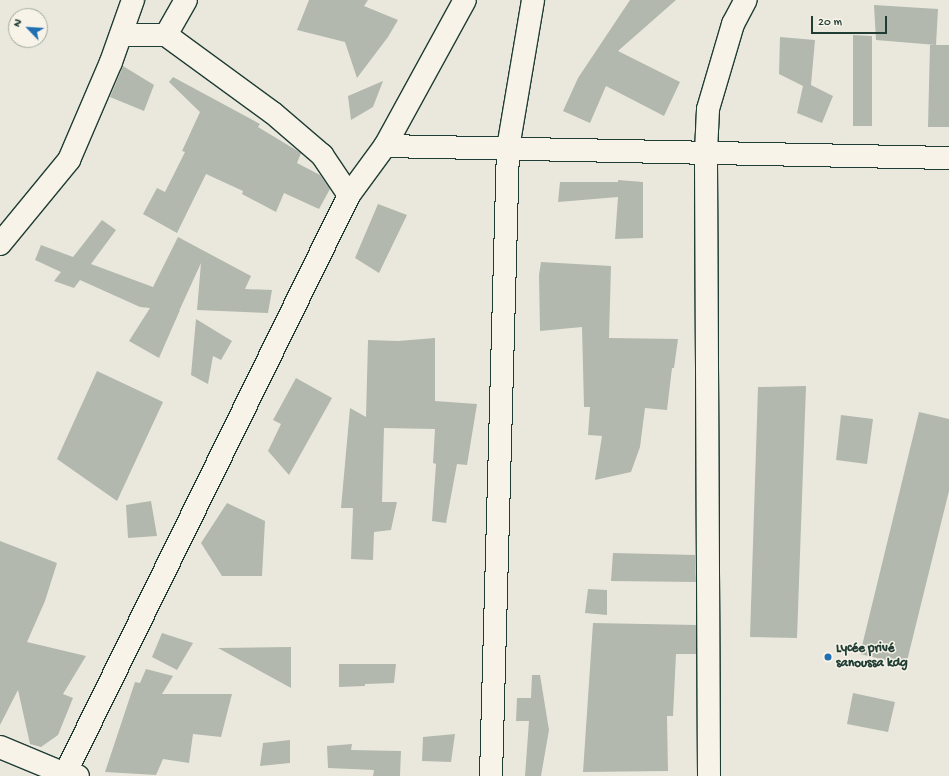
<!DOCTYPE html>
<meta charset="utf-8">
<style>
body{margin:0}
#map{position:relative;width:949px;height:776px;overflow:hidden;background:#eae8dd;font-family:"Gochi Hand",sans-serif}
div>[style]{position:absolute}
.building>*{inset:0;background:#b2b8ae}
.roads{filter:drop-shadow(1px 0 #1f3d34) drop-shadow(-1px 0 #1f3d34) drop-shadow(0 1px #1f3d34) drop-shadow(0 -1px #1f3d34)}
.street>*{height:22px;margin:-11px;padding:0 11px;transform-origin:11px;border-radius:11px;background:#f7f3e8}
.dots>*{width:11px;height:11px;translate:-50% -50%;box-sizing:border-box;border:2px solid #f7f3e8;border-radius:50%}
span{translate:-50% -50%;white-space:nowrap;text-align:center;line-height:1.15;-webkit-text-stroke:3px #f7f3e8;paint-order:stroke}
.poi-label{font-size:13px;color:#1f3d34;font-weight:700}
.left{translate:0 -50%;text-align:left}
.north{position:absolute;left:8px;top:8px;width:40px;height:40px;box-sizing:border-box;background:#f7f3e8;border:1px solid #a1aaa0;border-radius:50%;rotate:295deg;font-size:11px;font-weight:700;line-height:16px;text-align:center;color:#1f3d34}
.north::after{content:'';display:block;margin:auto;width:14px;height:18px;background:#1f6fb2;clip-path:polygon(50% 0,100% 100%,50% 72%,0 100%)}
.scale{position:absolute;left:811px;top:16px;width:76px;height:18px;box-sizing:border-box;border:2px solid #1f3d34;border-top:0;padding-left:5px;font-size:12px;line-height:14px;white-space:nowrap;color:#1f3d34;-webkit-text-stroke:3px #f7f3e8;paint-order:stroke}
</style>
<div id="map">
<div class="building">
<i style="clip-path:polygon(309px 0,368px 0,364px 6px,398px 20px,388px 37px,357px 78px,345px 42px,297px 30px)"></i>
<i style="clip-path:polygon(630px 0,676px 0,618px 51px,680px 82px,664px 116px,606px 86px,590px 123px,563px 111px,578px 78px)"></i>
<i style="clip-path:polygon(874px 5px,938px 9px,936px 45px,876px 40px)"></i>
<i style="clip-path:polygon(853px 35px,872px 36px,872px 126px,853px 126px)"></i>
<i style="clip-path:polygon(780px 37px,815px 40px,811px 85px,833px 96px,822px 123px,797px 113px,803px 86px,779px 74px)"></i>
<i style="clip-path:polygon(930px 45px,949px 45px,949px 127px,928px 127px)"></i>
<i style="clip-path:polygon(123px 66px,154px 85px,144px 111px,110px 97px)"></i>
<i style="clip-path:polygon(173px 77px,260px 124px,258px 127px,301px 153px,297px 163px,320px 175px,330px 189px,319px 209px,284px 193px,276px 212px,242px 194px,243px 191px,206px 174px,177px 233px,143px 214px,157px 188px,165px 192px,185px 152px,182px 151px,200px 112px,169px 82px)"></i>
<i style="clip-path:polygon(383px 81px,373px 107px,351px 120px,348px 96px)"></i>
<i style="clip-path:polygon(618px 180px,643px 182px,643px 238px,615px 239px,618px 197px,558px 202px,560px 182px,618px 182px,618px 189px)"></i>
<i style="clip-path:polygon(378px 204px,407px 215px,379px 273px,355px 258px)"></i>
<i style="clip-path:polygon(102px 220px,116px 230px,91px 264px,153px 287px,178px 237px,251px 276px,245px 289px,272px 290px,268px 313px,197px 310px,201px 263px,180px 309px,179px 309px,180px 310px,159px 358px,129px 341px,150px 308px,140px 307px,80px 280px,74px 288px,54px 281px,61px 272px,35px 260px,41px 245px,73px 257px)"></i>
<i style="clip-path:polygon(541px 262px,611px 266px,609px 338px,678px 339px,674px 368px,672px 368px,667px 410px,645px 408px,640px 447px,631px 472px,595px 480px,602px 436px,588px 435px,590px 407px,584px 407px,582px 327px,540px 331px,539px 275px)"></i>
<i style="clip-path:polygon(196px 319px,232px 341px,221px 360px,213px 356px,208px 384px,191px 375px)"></i>
<i style="clip-path:polygon(435px 338px,435px 401px,477px 404px,467px 465px,457px 464px,446px 523px,432px 521px,436px 464px,433px 463px,435px 429px,384px 428px,382px 502px,397px 502px,391px 530px,374px 532px,373px 560px,351px 559px,353px 508px,341px 508px,350px 408px,366px 417px,368px 340px,398px 341px)"></i>
<i style="clip-path:polygon(97px 371px,163px 402px,117px 501px,57px 459px)"></i>
<i style="clip-path:polygon(296px 378px,332px 398px,289px 475px,268px 451px,281px 424px,273px 420px)"></i>
<i style="clip-path:polygon(806px 386px,797px 638px,750px 637px,758px 387px)"></i>
<i style="clip-path:polygon(919px 412px,949px 419px,949px 491px,906px 665px,860px 654px)"></i>
<i style="clip-path:polygon(841px 415px,873px 419px,867px 464px,836px 460px)"></i>
<i style="clip-path:polygon(151px 501px,157px 536px,128px 538px,126px 505px)"></i>
<i style="clip-path:polygon(227px 503px,265px 521px,262px 576px,222px 576px,201px 543px)"></i>
<i style="clip-path:polygon(0 541px,57px 563px,45px 601px,27px 642px,86px 656px,63px 694px,73px 698px,58px 735px,41px 747px,30px 744px,18px 690px,0 725px)"></i>
<i style="clip-path:polygon(613px 553px,695px 555px,696px 582px,611px 581px)"></i>
<i style="clip-path:polygon(588px 589px,607px 590px,607px 615px,585px 613px)"></i>
<i style="clip-path:polygon(593px 623px,696px 625px,696px 654px,676px 654px,673px 716px,667px 716px,668px 771px,583px 772px)"></i>
<i style="clip-path:polygon(162px 633px,193px 643px,177px 670px,152px 657px)"></i>
<i style="clip-path:polygon(291px 647px,291px 688px,218px 648px)"></i>
<i style="clip-path:polygon(339px 664px,396px 664px,394px 683px,365px 684px,365px 686px,339px 687px)"></i>
<i style="clip-path:polygon(146px 669px,173px 676px,162px 694px,232px 694px,221px 737px,193px 734px,189px 763px,163px 759px,156px 775px,105px 772px,135px 682px,140px 683px)"></i>
<i style="clip-path:polygon(532px 675px,540px 675px,549px 730px,541px 776px,525px 776px,529px 721px,516px 721px,517px 698px,531px 698px)"></i>
<i style="clip-path:polygon(853px 693px,895px 702px,888px 732px,847px 724px)"></i>
<i style="clip-path:polygon(455px 734px,451px 762px,422px 761px,423px 737px)"></i>
<i style="clip-path:polygon(290px 740px,290px 763px,260px 766px,263px 743px)"></i>
<i style="clip-path:polygon(352px 744px,351px 750px,401px 751px,400px 776px,373px 776px,374px 770px,328px 768px,327px 746px)"></i>
</div>
<div class="roads">
<div class="street">
<i style="left:121px;top:35px;width:45px"></i>
<i style="left:166px;top:35px;width:132px;rotate:36.1deg"></i>
<i style="left:273px;top:113px;width:65px;rotate:40.6deg"></i>
<i style="left:322px;top:155px;width:48px;rotate:56deg"></i>
<i style="left:166px;top:35px;width:40px;rotate:-60.3deg"></i>
<i style="left:385px;top:146px;width:564px;rotate:1.22deg"></i>
<i style="left:0;top:244px;width:109px;rotate:-50.6deg"></i>
<i style="left:69px;top:160px;width:107px;rotate:-66.8deg"></i>
<i style="left:111px;top:62px;width:66px;rotate:-70.5deg"></i>
<i style="left:0;top:747px;width:70px;rotate:22.6deg"></i>
<i style="left:65px;top:774px;width:13px;rotate:9deg"></i>
<i style="left:64px;top:776px;width:647px;rotate:-63.87deg"></i>
<i style="left:349px;top:195px;width:61px;rotate:-53.7deg"></i>
<i style="left:385px;top:146px;width:166px;rotate:-61.3deg"></i>
<i style="left:491px;top:776px;width:628px;rotate:-88.45deg"></i>
<i style="left:508px;top:148px;width:150px;rotate:-80.4deg"></i>
<i style="left:709px;top:776px;width:624px;rotate:-90.28deg"></i>
<i style="left:706px;top:152px;width:43px;rotate:-87.3deg"></i>
<i style="left:708px;top:109px;width:89px;rotate:-73.6deg"></i>
<i style="left:733px;top:24px;width:27px;rotate:-62deg"></i>
</div>
</div>
<div class="dots">
<i style="left:828px;top:657px;background:#1f6fb2"></i>
</div>
<div class="poi-label">
<span class="left" style="left:836px;top:657px">Lycée privé<br>sanoussa kdg</span>
</div>
<div class="north">N</div>
<div class="scale">20 m</div>
</div>
